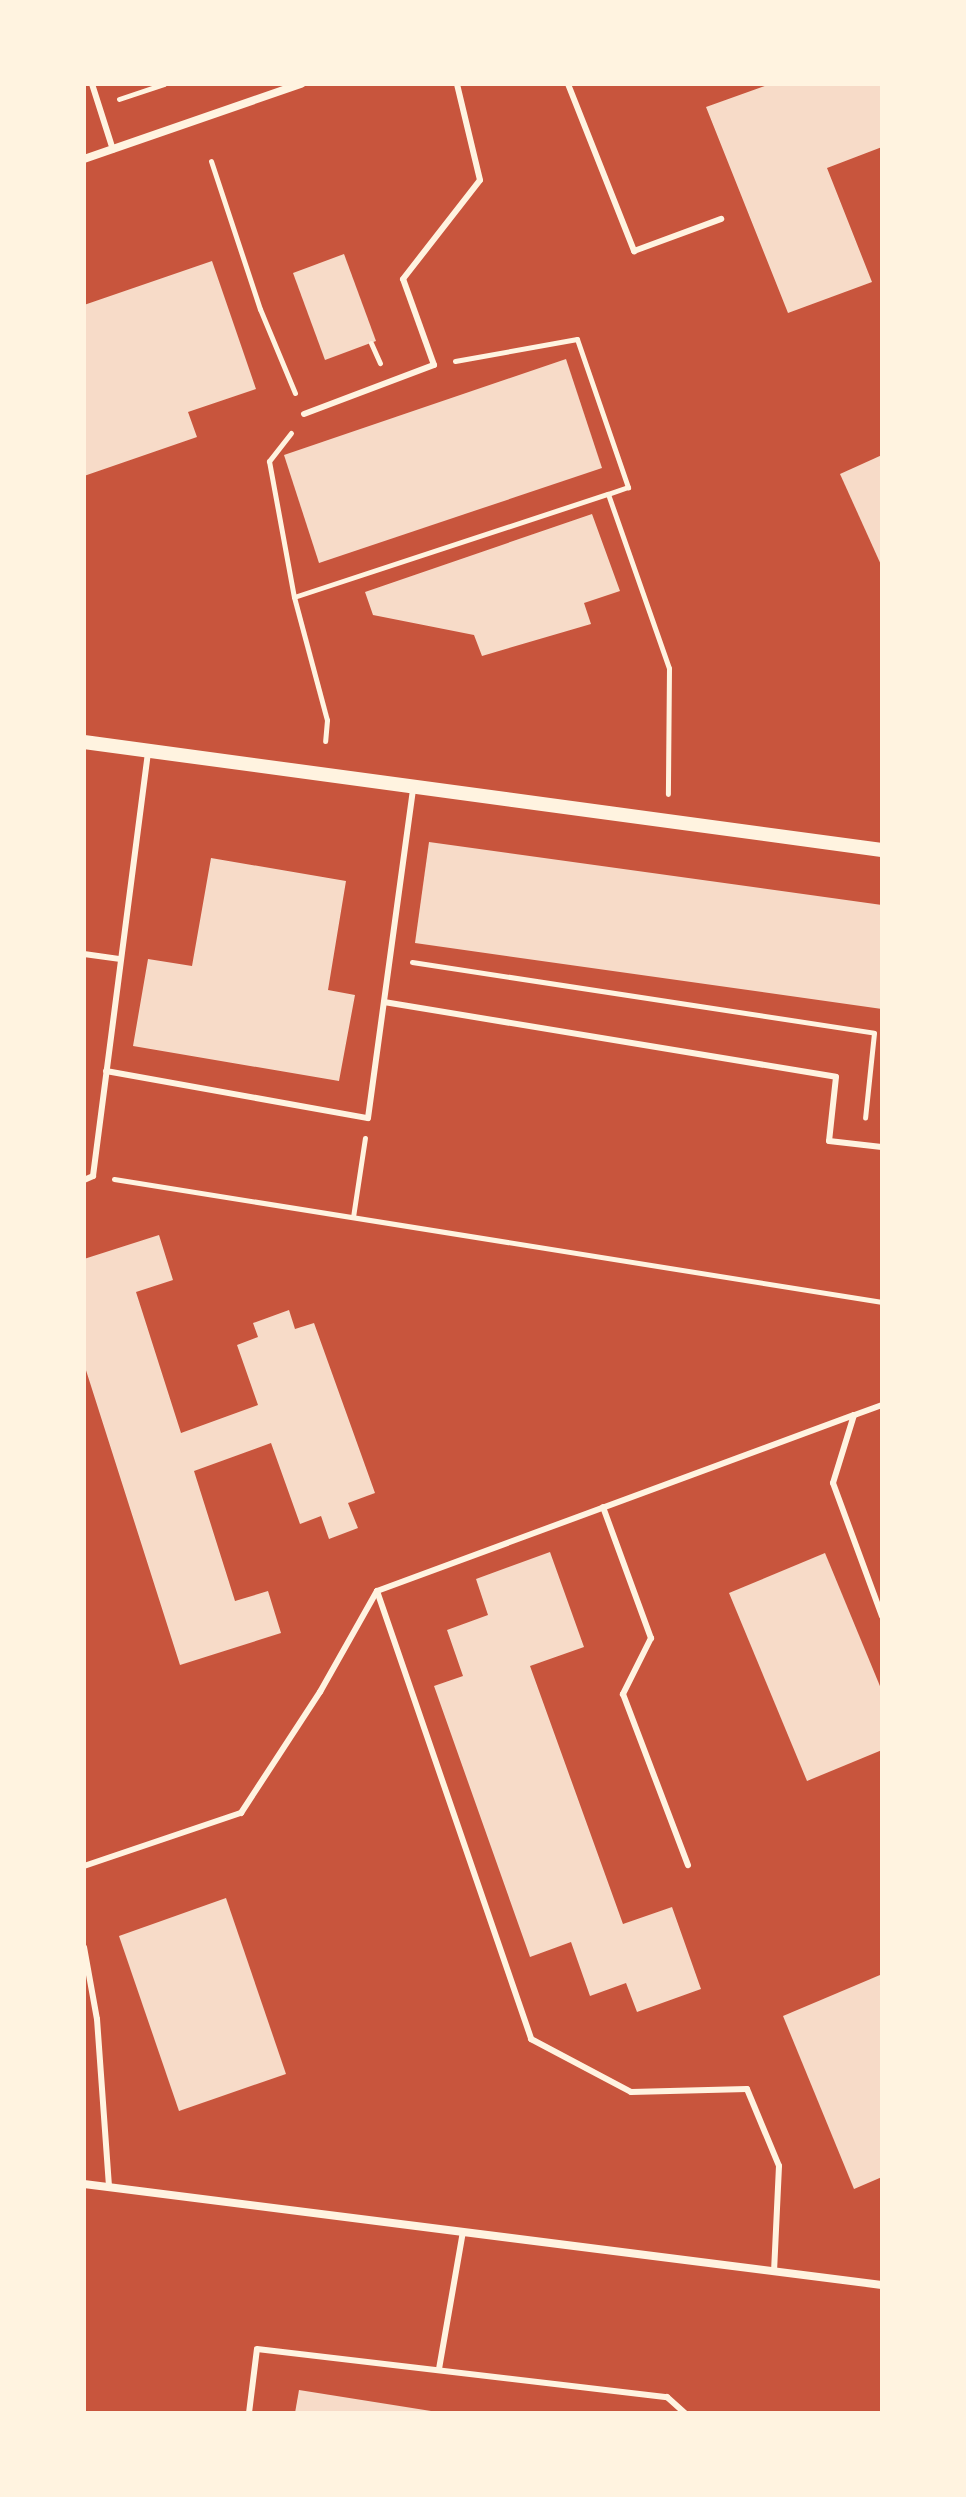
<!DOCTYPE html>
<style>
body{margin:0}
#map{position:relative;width:966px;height:2497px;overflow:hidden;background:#c8553d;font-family:"Crimson Pro",serif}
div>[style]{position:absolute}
.building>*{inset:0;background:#f7dbc8}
.path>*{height:5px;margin:-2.5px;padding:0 2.5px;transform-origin:2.5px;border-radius:2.5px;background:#fff3e0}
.service>*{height:6px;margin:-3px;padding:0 3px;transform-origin:3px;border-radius:3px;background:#fff3e0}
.minor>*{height:8px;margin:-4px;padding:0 4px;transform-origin:4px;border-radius:4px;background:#fff3e0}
.tertiary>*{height:14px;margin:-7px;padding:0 7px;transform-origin:7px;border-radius:7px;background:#fff3e0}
span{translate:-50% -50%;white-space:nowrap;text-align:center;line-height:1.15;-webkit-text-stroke:6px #fff3e0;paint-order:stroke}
.frame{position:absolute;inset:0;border:86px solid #fff3e0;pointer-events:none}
</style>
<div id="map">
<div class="building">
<i style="clip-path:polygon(770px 84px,882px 84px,882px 147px,827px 168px,872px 282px,788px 313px,706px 107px)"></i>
<i style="clip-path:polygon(344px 254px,376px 341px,325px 360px,293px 273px)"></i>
<i style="clip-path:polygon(212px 261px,256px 389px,188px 412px,197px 437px,84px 476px,84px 305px)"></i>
<i style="clip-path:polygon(566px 359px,602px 468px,319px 563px,284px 455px)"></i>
<i style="clip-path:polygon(882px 455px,882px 567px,840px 474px)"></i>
<i style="clip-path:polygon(592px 514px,620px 591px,584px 603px,591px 624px,482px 656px,474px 635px,373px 615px,365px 592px)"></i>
<i style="clip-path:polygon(429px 842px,882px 905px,882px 1009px,415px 943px)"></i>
<i style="clip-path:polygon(211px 858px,346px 881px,328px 990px,355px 995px,339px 1081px,133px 1046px,148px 959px,192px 966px)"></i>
<i style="clip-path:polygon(159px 1235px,173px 1280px,136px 1292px,181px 1433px,258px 1405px,237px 1345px,258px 1337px,253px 1323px,289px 1310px,295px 1329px,314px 1323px,375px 1493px,348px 1503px,358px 1528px,329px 1539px,321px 1516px,300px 1524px,271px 1443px,194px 1471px,235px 1601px,268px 1591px,281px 1633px,180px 1665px,84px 1364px,84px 1259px)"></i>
<i style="clip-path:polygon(550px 1552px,584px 1647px,530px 1666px,623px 1924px,672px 1907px,701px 1989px,637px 2012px,626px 1983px,590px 1996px,571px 1942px,530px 1957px,434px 1686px,463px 1676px,447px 1630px,488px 1615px,476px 1579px)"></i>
<i style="clip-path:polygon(825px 1553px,882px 1691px,882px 1750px,807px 1781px,729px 1593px)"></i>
<i style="clip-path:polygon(226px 1898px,286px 2074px,179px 2111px,119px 1936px)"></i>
<i style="clip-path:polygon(880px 1975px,882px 2177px,854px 2189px,783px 2016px)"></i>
<i style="clip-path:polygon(299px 2390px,431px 2411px,431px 2413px,295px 2413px)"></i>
</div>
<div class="path">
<i style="left:119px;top:99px;width:47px;rotate:-18.4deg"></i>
<i style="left:211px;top:161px;width:156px;rotate:71.7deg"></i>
<i style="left:260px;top:309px;width:91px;rotate:67.4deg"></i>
<i style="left:371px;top:343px;width:22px;rotate:66deg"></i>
<i style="left:455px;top:361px;width:124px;rotate:-10.2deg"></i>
<i style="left:577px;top:339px;width:157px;rotate:71deg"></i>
<i style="left:628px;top:487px;width:21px;rotate:161deg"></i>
<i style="left:608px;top:494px;width:184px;rotate:70.7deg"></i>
<i style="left:669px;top:668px;width:126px;rotate:90.5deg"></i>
<i style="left:291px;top:433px;width:36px;rotate:128deg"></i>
<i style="left:269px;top:461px;width:138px;rotate:79.6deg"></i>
<i style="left:294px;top:597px;width:127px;rotate:75deg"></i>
<i style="left:327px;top:720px;width:21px;rotate:95deg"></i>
<i style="left:294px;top:597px;width:330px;rotate:-18.2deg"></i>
<i style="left:412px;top:962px;width:467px;rotate:8.7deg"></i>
<i style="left:874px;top:1033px;width:85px;rotate:96deg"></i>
<i style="left:114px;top:1179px;width:778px;rotate:9.1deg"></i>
<i style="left:353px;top:1217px;width:80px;rotate:-81.4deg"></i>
</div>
<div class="service">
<i style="left:92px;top:84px;width:69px;rotate:72.3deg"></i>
<i style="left:568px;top:84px;width:180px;rotate:68.4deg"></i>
<i style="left:634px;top:251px;width:93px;rotate:-20.2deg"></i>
<i style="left:304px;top:414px;width:139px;rotate:-20.7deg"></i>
<i style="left:434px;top:365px;width:91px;rotate:-109.8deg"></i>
<i style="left:403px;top:279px;width:125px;rotate:-52.1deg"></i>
<i style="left:480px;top:180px;width:99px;rotate:-103.5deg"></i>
<i style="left:84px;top:954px;width:37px;rotate:8deg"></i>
<i style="left:384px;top:1002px;width:458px;rotate:9.4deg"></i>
<i style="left:836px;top:1077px;width:64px;rotate:96.2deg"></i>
<i style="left:829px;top:1141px;width:53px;rotate:6.5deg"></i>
<i style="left:106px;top:1071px;width:266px;rotate:10.2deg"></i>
<i style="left:368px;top:1118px;width:332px;rotate:-82.2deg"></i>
<i style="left:84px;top:1180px;width:10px;rotate:-24deg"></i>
<i style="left:93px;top:1176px;width:429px;rotate:-82.6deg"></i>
<i style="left:882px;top:1405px;width:30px;rotate:160deg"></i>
<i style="left:854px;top:1415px;width:71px;rotate:107.2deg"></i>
<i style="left:833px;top:1483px;width:142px;rotate:69.8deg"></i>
<i style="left:603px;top:1507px;width:140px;rotate:69.9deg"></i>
<i style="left:651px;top:1638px;width:63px;rotate:116.6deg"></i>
<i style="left:623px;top:1694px;width:183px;rotate:69.2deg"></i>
<i style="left:377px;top:1591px;width:474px;rotate:71deg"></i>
<i style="left:531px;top:2039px;width:113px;rotate:27.9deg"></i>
<i style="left:631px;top:2092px;width:116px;rotate:-1.5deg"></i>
<i style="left:747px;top:2089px;width:83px;rotate:67.4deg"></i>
<i style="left:779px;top:2166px;width:105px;rotate:92.7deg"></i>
<i style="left:84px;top:1866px;width:166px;rotate:-18.7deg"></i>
<i style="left:241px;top:1813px;width:145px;rotate:-56.9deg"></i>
<i style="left:320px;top:1692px;width:116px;rotate:-60.6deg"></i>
<i style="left:377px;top:1591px;width:508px;rotate:-20.25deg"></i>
<i style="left:84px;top:1947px;width:73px;rotate:79.8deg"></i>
<i style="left:97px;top:2019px;width:168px;rotate:85.9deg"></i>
<i style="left:439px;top:2369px;width:139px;rotate:-80.1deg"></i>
<i style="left:249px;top:2413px;width:64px;rotate:-82.9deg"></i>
<i style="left:257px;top:2349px;width:413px;rotate:6.7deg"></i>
<i style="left:667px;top:2397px;width:24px;rotate:42deg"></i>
</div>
<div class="minor">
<i style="left:84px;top:159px;width:230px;rotate:-19.1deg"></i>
<i style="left:84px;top:2184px;width:804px;rotate:7.21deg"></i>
</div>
<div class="tertiary">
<i style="left:84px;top:742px;width:805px;rotate:7.71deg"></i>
</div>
<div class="frame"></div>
</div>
